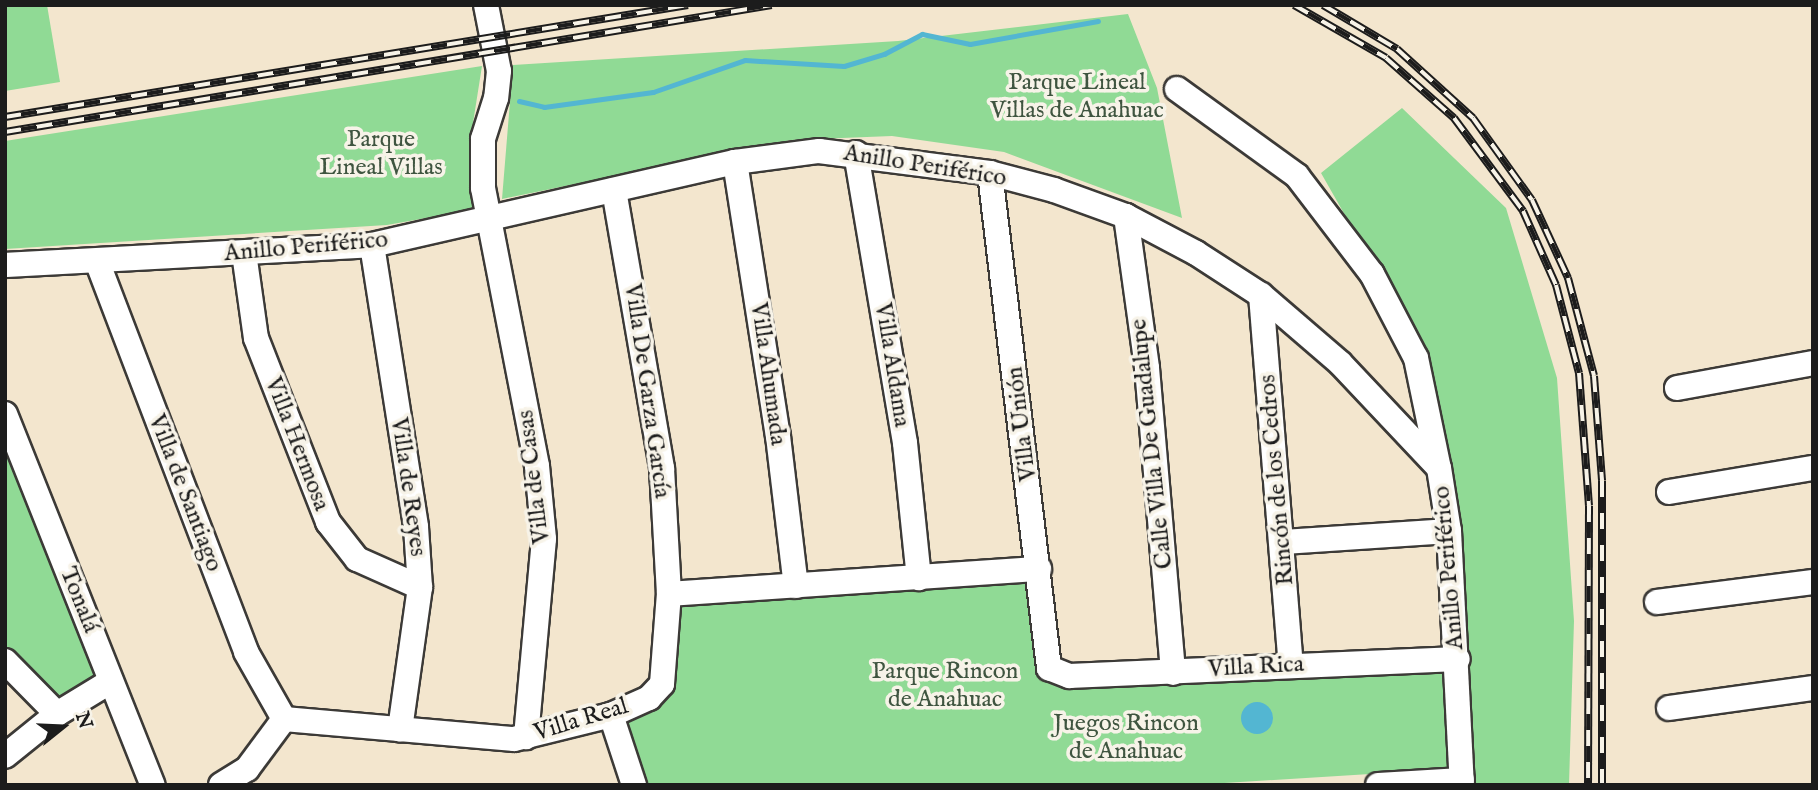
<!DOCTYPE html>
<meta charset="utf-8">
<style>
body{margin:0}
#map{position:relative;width:1818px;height:790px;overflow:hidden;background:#f3e6ce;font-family:"IM FELL English",serif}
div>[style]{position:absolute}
.green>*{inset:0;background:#90da95}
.water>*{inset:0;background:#53b6d2}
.round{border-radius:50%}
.stream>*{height:5px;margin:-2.5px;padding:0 2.5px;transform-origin:2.5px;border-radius:2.5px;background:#53b6d2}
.roads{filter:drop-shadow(2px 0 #3c3a37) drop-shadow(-2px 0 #3c3a37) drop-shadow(0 2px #3c3a37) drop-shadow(0 -2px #3c3a37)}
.minor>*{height:24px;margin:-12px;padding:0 12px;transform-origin:12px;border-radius:12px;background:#fff}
.rail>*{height:8px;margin-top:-4px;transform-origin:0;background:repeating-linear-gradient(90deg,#f7f3e8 0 16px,#1c1c1c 0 32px);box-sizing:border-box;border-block:2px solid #1c1c1c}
span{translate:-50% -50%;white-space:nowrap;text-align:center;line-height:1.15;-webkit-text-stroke:7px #f7f3e8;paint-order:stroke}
.park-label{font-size:24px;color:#3f5540}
.street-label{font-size:24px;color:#1c1c1c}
.frame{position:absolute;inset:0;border:7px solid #1c1c1c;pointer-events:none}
.north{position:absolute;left:28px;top:692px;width:70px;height:70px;-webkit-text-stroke:5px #f7f3e8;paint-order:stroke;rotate:72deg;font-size:19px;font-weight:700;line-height:28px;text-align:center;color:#1c1c1c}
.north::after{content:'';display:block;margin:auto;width:24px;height:32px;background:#1c1c1c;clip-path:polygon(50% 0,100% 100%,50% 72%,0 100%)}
</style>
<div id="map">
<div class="green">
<i style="clip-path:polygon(5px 5px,47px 5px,60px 82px,5px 91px)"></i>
<i style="clip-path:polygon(1128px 14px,1157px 88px,1182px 218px,1004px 152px,892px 136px,791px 140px,502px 199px,513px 65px,898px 41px)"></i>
<i style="clip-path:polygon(482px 66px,473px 123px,477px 209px,387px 225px,5px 249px,5px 141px)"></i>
<i style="clip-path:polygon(1402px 108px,1506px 208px,1557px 378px,1574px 621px,1569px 785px,1471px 785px,1461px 541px,1432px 368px,1321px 173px)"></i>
<i style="clip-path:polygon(5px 418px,105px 675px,63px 702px,5px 645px)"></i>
<i style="clip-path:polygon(1032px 581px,1046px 681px,1446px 673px,1450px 769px,1193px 785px,649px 785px,635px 760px,625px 720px,673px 684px,676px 600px)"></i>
</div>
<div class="water">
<i class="round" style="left:1241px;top:702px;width:32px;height:32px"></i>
</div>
<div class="stream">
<i style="left:519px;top:101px;width:26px;rotate:13deg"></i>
<i style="left:544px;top:107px;width:110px;rotate:-7.8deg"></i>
<i style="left:653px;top:92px;width:97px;rotate:-19.2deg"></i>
<i style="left:745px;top:60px;width:99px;rotate:3.5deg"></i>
<i style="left:844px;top:66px;width:42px;rotate:-16.7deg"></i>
<i style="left:884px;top:54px;width:43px;rotate:-27.8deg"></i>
<i style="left:922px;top:34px;width:49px;rotate:11.8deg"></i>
<i style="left:970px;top:44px;width:130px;rotate:-10.2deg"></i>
</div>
<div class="roads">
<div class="minor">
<i style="left:486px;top:5px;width:67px;rotate:78.9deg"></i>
<i style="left:499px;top:71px;width:27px;rotate:96deg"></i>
<i style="left:496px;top:98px;width:43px;rotate:107.6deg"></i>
<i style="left:483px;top:139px;width:49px;rotate:90deg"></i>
<i style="left:483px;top:188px;width:283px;rotate:79deg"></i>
<i style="left:537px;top:466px;width:73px;rotate:84.5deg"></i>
<i style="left:544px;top:539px;width:199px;rotate:95.2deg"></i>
<i style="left:1177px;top:89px;width:148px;rotate:35.9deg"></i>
<i style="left:1297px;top:176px;width:123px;rotate:52.6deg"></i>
<i style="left:1372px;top:274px;width:95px;rotate:62.4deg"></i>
<i style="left:1416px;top:358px;width:108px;rotate:78.3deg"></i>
<i style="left:856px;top:153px;width:294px;rotate:80.4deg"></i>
<i style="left:905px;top:443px;width:136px;rotate:84.1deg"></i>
<i style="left:735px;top:162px;width:277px;rotate:81.1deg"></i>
<i style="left:778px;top:436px;width:151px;rotate:83.2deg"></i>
<i style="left:990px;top:173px;width:499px;rotate:83.2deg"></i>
<i style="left:1049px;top:668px;width:22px;rotate:22deg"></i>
<i style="left:1069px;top:676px;width:389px;rotate:-2.5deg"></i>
<i style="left:1126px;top:216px;width:153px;rotate:82.1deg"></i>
<i style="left:1147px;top:368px;width:306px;rotate:85.1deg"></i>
<i style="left:372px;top:245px;width:285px;rotate:81.1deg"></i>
<i style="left:416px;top:527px;width:60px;rotate:86.2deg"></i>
<i style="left:420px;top:587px;width:144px;rotate:98deg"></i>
<i style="left:244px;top:253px;width:86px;rotate:82deg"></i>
<i style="left:256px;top:338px;width:198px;rotate:68.6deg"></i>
<i style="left:328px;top:522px;width:47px;rotate:51.9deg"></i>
<i style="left:357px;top:559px;width:69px;rotate:24deg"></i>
<i style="left:97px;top:261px;width:418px;rotate:69.1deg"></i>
<i style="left:246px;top:652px;width:77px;rotate:60.4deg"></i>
<i style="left:5px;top:265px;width:368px;rotate:-3.1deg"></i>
<i style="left:372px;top:245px;width:372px;rotate:-12.9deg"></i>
<i style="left:735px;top:162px;width:85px;rotate:-7.5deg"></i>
<i style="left:819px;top:151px;width:172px;rotate:7.3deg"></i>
<i style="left:990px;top:173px;width:66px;rotate:14.9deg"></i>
<i style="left:1054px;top:190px;width:77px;rotate:19.9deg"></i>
<i style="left:1126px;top:216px;width:79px;rotate:27.9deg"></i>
<i style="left:1196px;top:253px;width:77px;rotate:32.9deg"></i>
<i style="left:1261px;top:295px;width:104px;rotate:40.7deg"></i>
<i style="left:1340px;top:363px;width:144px;rotate:46.7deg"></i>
<i style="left:1439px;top:468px;width:64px;rotate:81deg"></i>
<i style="left:1449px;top:531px;width:254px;rotate:87.1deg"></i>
<i style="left:1261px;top:295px;width:371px;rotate:85.4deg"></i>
<i style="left:1677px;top:388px;width:138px;rotate:-10.4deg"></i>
<i style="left:5px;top:414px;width:399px;rotate:68.3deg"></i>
<i style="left:1669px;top:492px;width:146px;rotate:-9.5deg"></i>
<i style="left:1284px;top:542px;width:165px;rotate:-3.8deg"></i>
<i style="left:669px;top:594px;width:371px;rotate:-3.9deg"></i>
<i style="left:1657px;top:602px;width:157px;rotate:-7.3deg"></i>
<i style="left:5px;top:661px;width:74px;rotate:45.5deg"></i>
<i style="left:1669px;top:708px;width:145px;rotate:-7.9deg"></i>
<i style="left:611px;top:715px;width:74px;rotate:71.8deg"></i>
<i style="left:284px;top:719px;width:231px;rotate:5deg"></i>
<i style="left:514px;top:739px;width:100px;rotate:-13.9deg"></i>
<i style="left:611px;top:715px;width:42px;rotate:-24.1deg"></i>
<i style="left:649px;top:698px;width:19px;rotate:-47deg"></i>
<i style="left:662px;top:684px;width:90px;rotate:-85.6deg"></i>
<i style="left:669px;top:594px;width:126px;rotate:-93.2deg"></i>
<i style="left:662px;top:468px;width:282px;rotate:-99.8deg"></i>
<i style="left:5px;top:756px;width:67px;rotate:-38.9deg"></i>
<i style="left:57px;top:714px;width:63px;rotate:-31.4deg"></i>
<i style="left:221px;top:785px;width:31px;rotate:-32deg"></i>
<i style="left:247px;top:769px;width:62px;rotate:-53.5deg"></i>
<i style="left:1378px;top:785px;width:84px;rotate:-3.4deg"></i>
</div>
</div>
<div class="rail">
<i style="left:1294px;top:5px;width:106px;rotate:29.9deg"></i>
<i style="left:1386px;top:58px;width:91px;rotate:41.4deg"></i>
<i style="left:1454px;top:118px;width:116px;rotate:53.4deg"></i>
<i style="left:1523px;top:211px;width:81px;rotate:66deg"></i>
<i style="left:1556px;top:285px;width:91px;rotate:75.4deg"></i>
<i style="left:1579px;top:373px;width:133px;rotate:85.7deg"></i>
<i style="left:1589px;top:506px;width:279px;rotate:90.2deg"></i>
<i style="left:1323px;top:5px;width:86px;rotate:30.7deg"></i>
<i style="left:1397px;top:49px;width:103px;rotate:42.2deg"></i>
<i style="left:1473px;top:118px;width:101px;rotate:54.3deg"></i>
<i style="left:1532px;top:200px;width:86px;rotate:65.2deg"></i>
<i style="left:1568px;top:278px;width:101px;rotate:75.1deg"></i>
<i style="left:1594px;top:376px;width:105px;rotate:85.6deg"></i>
<i style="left:1602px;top:481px;width:304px;rotate:90deg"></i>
<i style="left:5px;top:117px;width:692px;rotate:-9.31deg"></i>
<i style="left:5px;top:132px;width:777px;rotate:-9.4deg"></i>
</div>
<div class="park-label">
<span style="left:1077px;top:97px">Parque Lineal<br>Villas de Anahuac</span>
<span style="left:381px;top:154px">Parque<br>Lineal Villas</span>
<span style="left:945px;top:686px">Parque Rincon<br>de Anahuac</span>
<span style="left:1126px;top:738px">Juegos Rincon<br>de Anahuac</span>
</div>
<div class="street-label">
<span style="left:925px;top:166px;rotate:9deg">Anillo Periférico</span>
<span style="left:306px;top:247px;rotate:-5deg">Anillo Periférico</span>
<span style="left:892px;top:365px;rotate:81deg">Villa Aldama</span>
<span style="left:768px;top:374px;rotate:82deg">Villa Ahumada</span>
<span style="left:647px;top:391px;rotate:82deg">Villa De Garza García</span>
<span style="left:1022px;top:424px;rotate:-97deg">Villa Unión</span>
<span style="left:297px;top:444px;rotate:69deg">Villa Hermosa</span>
<span style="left:1152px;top:444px;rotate:-96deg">Calle Villa De Guadalupe</span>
<span style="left:534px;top:477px;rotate:-97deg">Villa de Casas</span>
<span style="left:1277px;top:480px;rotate:-95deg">Rincón de los Cedros</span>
<span style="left:408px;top:487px;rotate:82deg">Villa de Reyes</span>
<span style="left:185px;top:493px;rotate:69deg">Villa de Santiago</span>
<span style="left:1449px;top:568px;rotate:-95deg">Anillo Periférico</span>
<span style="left:79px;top:600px;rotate:68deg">Tonalá</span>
<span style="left:1256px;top:667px;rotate:-3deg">Villa Rica</span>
<span style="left:581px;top:720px;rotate:-17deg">Villa Real</span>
</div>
<div class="frame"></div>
<div class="north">N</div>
</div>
